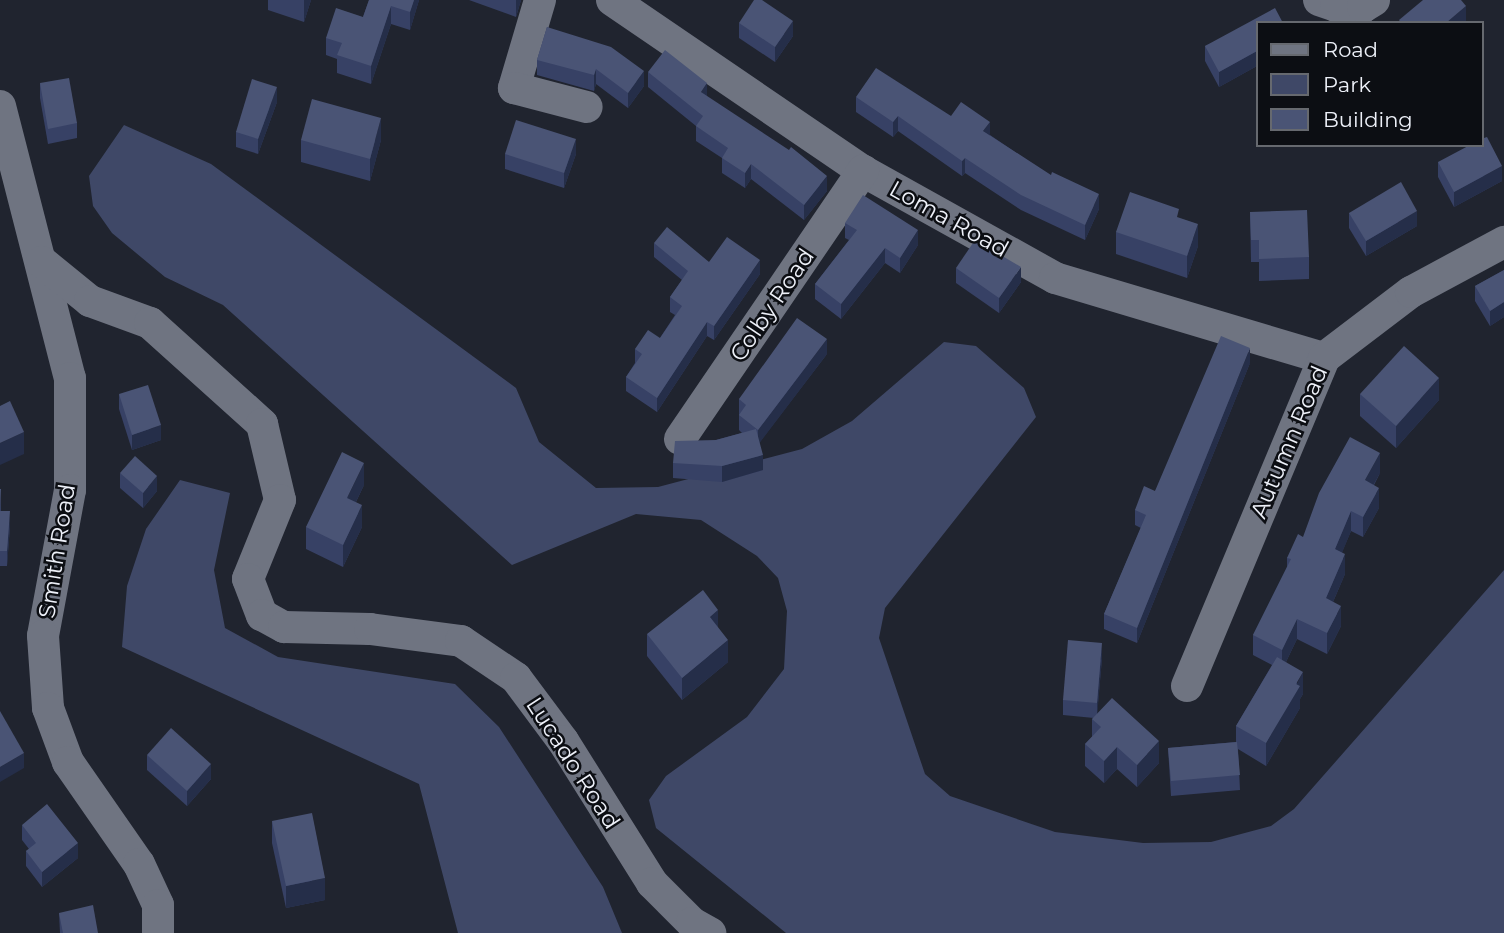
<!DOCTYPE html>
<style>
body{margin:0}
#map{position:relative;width:1504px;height:933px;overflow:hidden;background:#20242f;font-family:Montserrat,sans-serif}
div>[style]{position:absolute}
.green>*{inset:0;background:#3f4867}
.minor>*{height:32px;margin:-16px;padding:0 16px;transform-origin:16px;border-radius:16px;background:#6f7481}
.wall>*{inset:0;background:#374165}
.shaded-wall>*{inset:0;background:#252e49}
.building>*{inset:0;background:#4a5475}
span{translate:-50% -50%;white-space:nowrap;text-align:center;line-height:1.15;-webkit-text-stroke:5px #0c0e13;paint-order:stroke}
.street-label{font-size:23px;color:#eef1f9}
.legend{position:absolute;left:1256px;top:21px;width:228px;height:126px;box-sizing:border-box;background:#0c0e13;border:2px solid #66696f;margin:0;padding:9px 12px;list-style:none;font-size:21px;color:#eef1f9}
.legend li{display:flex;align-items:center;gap:14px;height:35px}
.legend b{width:35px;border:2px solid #66696f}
</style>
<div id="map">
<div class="green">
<i style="clip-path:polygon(124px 125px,211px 164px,516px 388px,539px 442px,596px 488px,658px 487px,802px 449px,852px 421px,944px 342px,976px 346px,1024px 388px,1036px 417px,885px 608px,879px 638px,925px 774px,950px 796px,1055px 832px,1143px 843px,1211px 842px,1271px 826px,1294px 809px,1504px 570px,1504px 933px,786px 933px,656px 828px,649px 800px,666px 776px,747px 717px,784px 669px,787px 611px,778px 578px,757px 556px,701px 520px,636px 514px,512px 565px,223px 305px,165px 277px,112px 233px,93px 206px,89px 176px)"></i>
<i style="clip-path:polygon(180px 480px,230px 493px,214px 570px,225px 628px,278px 657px,455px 684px,499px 727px,603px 887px,622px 933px,458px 933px,419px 784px,122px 647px,127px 586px,146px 529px)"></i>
</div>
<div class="minor">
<i style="left:540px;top:0;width:92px;rotate:106.5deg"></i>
<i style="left:514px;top:88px;width:75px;rotate:14.6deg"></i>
<i style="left:612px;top:0;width:304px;rotate:34.3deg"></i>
<i style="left:863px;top:171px;width:220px;rotate:29.1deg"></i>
<i style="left:1055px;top:278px;width:281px;rotate:16.6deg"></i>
<i style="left:1319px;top:0;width:18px;rotate:19deg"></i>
<i style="left:1336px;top:6px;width:27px;rotate:2deg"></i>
<i style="left:1363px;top:7px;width:13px;rotate:-32deg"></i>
<i style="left:0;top:106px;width:281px;rotate:75.6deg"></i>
<i style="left:70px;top:378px;width:112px;rotate:90deg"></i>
<i style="left:70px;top:490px;width:148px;rotate:100.5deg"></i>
<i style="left:43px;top:636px;width:72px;rotate:86deg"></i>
<i style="left:48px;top:708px;width:58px;rotate:69.7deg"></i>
<i style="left:68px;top:762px;width:124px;rotate:55.2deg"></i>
<i style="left:139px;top:864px;width:45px;rotate:65.1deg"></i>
<i style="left:158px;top:905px;width:28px;rotate:90deg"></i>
<i style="left:42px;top:262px;width:62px;rotate:39.1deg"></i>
<i style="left:90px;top:301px;width:64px;rotate:20.1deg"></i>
<i style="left:150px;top:323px;width:151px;rotate:42deg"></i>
<i style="left:262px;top:424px;width:78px;rotate:76.7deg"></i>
<i style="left:280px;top:500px;width:85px;rotate:112.1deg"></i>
<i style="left:248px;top:579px;width:39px;rotate:69deg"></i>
<i style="left:262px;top:615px;width:25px;rotate:29deg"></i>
<i style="left:284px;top:627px;width:86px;rotate:1.3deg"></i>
<i style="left:370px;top:629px;width:92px;rotate:7.5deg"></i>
<i style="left:461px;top:641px;width:66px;rotate:33.9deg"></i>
<i style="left:516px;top:678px;width:79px;rotate:53.3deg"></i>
<i style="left:563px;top:741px;width:168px;rotate:57.9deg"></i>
<i style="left:652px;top:883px;width:57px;rotate:45deg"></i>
<i style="left:692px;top:923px;width:21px;rotate:29deg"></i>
<i style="left:680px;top:439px;width:325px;rotate:-55.7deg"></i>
<i style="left:1187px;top:686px;width:355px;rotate:-67.3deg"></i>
<i style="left:1324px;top:358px;width:109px;rotate:-37.2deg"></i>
<i style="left:1411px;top:292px;width:106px;rotate:-28.3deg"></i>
</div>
<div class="wall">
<i style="clip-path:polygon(268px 0,311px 0,304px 22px,268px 10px)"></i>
<i style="clip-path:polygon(369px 0,419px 0,410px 30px,391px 24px,371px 84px,337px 73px,337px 59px,326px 55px,326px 38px,363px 17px)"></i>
<i style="clip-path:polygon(469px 0,521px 0,516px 17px)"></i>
<i style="clip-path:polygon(739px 23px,793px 36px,775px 62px,739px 38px)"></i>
<i style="clip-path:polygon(1257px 23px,1257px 66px,1219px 87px,1205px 61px,1205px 46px)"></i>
<i style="clip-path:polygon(547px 27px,644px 86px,628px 108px,596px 84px,594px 91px,537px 75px,537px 60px)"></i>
<i style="clip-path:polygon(648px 72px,707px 97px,827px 191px,804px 220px,751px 179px,745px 188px,722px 173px,722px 158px,696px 141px,696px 126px,648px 87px)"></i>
<i style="clip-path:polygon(40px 83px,77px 123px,77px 138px,48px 144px,40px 98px)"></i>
<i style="clip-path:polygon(856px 97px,951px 116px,990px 135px,1099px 209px,1085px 240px,1021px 210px,965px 173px,962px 176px,898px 131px,893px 137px,856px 112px)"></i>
<i style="clip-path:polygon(277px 102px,258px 154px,236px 147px,236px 132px)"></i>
<i style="clip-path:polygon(301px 140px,381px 140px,370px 181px,301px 162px)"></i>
<i style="clip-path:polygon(505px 154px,576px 154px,564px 188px,505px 169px)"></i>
<i style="clip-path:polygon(1438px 162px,1502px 181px,1454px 207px,1438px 177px)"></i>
<i style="clip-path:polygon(1250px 212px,1309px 257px,1309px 279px,1259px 281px,1259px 262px,1251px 262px)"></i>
<i style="clip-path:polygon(1349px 213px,1417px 226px,1366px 256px,1349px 228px)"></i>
<i style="clip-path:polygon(1179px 218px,1198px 246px,1187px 278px,1116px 254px,1116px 232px)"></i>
<i style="clip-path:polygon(845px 223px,918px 245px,900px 273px,885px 263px,841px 319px,815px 299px,815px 284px,849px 240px,845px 238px)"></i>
<i style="clip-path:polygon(654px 243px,709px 262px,760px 274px,714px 340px,707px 336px,657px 412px,626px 391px,626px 377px,635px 363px,635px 349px,660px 338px,675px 315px,670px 312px,670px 297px,682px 280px,654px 257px)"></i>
<i style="clip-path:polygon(956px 268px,1021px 282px,999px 313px,956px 283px)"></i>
<i style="clip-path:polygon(1504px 270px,1504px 317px,1490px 326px,1475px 301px,1475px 286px)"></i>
<i style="clip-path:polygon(827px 354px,759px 443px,763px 470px,722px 482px,673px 478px,673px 463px,716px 440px,742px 433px,739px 430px,739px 399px)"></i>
<i style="clip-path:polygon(1250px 363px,1137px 643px,1104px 629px,1104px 614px,1141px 528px,1135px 525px,1135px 510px,1155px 491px)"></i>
<i style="clip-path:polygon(119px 394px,161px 440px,132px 450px,119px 409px)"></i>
<i style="clip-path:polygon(1360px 394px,1439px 400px,1396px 448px,1360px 416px)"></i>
<i style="clip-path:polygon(120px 473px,157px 491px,143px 508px,120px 488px)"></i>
<i style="clip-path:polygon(1380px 473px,1374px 485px,1379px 508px,1363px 537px,1351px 531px,1342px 552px,1345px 574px,1333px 602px,1341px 626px,1327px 654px,1297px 639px,1286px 662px,1303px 694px,1300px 699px,1300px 708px,1266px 766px,1238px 749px,1240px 790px,1171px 796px,1168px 748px,1236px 742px,1236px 726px,1272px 665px,1253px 655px,1253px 635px,1287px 567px,1287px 558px)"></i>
<i style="clip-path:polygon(364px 485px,356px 502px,362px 527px,343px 567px,306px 549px,306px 527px)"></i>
<i style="clip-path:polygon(0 489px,1px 511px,10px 526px,7px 566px,0 566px)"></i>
<i style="clip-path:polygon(647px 634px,728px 662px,682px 700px,647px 656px)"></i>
<i style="clip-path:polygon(1102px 658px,1097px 714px,1159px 763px,1137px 787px,1117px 769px,1104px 783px,1085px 766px,1085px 744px,1092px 737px,1092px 719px,1094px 718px,1063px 715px,1063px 700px)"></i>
<i style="clip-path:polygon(147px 755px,211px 779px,187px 806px,147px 770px)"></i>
<i style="clip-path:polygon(272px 821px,325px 900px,286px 908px,272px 843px)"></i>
<i style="clip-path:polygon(22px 825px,78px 858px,42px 887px,26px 866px,26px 851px,29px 849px,22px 840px)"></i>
<i style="clip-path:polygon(59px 913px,98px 933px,60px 933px)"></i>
</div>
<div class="shaded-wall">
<i style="clip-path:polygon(304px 0,311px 0,304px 22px)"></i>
<i style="clip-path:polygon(414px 0,419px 0,410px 30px,410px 12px)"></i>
<i style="clip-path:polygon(516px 0,521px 0,516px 17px)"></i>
<i style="clip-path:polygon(391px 6px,391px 24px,371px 84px,371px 66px)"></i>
<i style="clip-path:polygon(1466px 6px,1466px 21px,1464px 23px,1446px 23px)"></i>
<i style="clip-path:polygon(793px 21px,793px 36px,775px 62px,775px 47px)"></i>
<i style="clip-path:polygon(1257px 51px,1257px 66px,1219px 87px,1219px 72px)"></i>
<i style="clip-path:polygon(596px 69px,596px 84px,594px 91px,594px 75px)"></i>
<i style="clip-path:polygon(644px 71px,644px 86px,628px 108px,628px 93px)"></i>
<i style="clip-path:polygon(707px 83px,707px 98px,701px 92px)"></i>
<i style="clip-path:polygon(277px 87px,277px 102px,258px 154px,258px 139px)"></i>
<i style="clip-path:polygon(898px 116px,898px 131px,893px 137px,893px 122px)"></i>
<i style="clip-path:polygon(381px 118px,381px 140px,370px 181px,370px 159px)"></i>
<i style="clip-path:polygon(990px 122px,990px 137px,983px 131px)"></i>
<i style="clip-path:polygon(576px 139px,576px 154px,564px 188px,564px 173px)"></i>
<i style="clip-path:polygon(965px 158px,965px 173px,962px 176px,962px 161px)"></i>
<i style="clip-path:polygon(751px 164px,751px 179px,745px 188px,745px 173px)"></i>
<i style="clip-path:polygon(1502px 166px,1502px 181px,1454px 207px,1454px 192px)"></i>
<i style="clip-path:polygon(827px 176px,827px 191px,804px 220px,804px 205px)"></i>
<i style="clip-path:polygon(1099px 194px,1099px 209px,1085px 240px,1085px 225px)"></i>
<i style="clip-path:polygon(1417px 211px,1417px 226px,1366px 256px,1366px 241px)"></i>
<i style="clip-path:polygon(1198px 224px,1198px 246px,1187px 278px,1187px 256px)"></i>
<i style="clip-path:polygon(918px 230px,918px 245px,900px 273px,900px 258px)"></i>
<i style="clip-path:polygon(885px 248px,885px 263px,841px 319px,841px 304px)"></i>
<i style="clip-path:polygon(760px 260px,760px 274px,714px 340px,714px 326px)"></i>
<i style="clip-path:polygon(1021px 267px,1021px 282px,999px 313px,999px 298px)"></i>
<i style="clip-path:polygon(1504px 302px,1504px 317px,1490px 326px,1490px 311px)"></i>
<i style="clip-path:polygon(707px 322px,707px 336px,657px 412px,657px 398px)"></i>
<i style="clip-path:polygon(827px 339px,827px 354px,758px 445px,758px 430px)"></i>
<i style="clip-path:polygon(1250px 348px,1250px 363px,1137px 643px,1137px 628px)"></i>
<i style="clip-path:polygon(1439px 378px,1439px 400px,1396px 448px,1396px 426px)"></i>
<i style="clip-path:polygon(161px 425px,161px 440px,132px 450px,132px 435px)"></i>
<i style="clip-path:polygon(24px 432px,24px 454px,0 465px,0 443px)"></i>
<i style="clip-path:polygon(1380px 453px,1380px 473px,1365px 500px,1365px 480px)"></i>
<i style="clip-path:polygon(763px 455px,763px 470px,722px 482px,722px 466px)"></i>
<i style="clip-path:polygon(364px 463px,364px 485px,347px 520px,347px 498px)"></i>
<i style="clip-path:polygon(157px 476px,157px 491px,143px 508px,143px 493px)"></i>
<i style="clip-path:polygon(1379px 488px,1379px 508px,1363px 537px,1363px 517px)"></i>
<i style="clip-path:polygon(362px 505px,362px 527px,343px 567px,343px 545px)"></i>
<i style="clip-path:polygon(10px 511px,10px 526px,7px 566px,7px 551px)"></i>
<i style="clip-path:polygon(1351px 511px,1351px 531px,1335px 570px,1335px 549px)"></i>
<i style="clip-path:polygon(1345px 554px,1345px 574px,1326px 618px,1326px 598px)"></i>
<i style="clip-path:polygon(1341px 606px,1341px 626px,1327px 654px,1327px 633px)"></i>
<i style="clip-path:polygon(718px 610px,718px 632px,710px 617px)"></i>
<i style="clip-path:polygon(1297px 619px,1297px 639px,1282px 670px,1282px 650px)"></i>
<i style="clip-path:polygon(728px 640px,728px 662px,682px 700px,682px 678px)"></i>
<i style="clip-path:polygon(1102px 643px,1102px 658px,1097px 718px,1097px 703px)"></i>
<i style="clip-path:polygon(1303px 672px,1303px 694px,1300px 699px,1300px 708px,1266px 766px,1266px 743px)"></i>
<i style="clip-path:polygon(1159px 741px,1159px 763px,1137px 787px,1137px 765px)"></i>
<i style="clip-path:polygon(1117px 747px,1117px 769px,1104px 783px,1104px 761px)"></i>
<i style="clip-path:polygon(24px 753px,24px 768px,0 782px,0 767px)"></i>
<i style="clip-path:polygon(211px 764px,211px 779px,187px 806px,187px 791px)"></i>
<i style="clip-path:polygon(78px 843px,78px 858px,42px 887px,42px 872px)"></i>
<i style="clip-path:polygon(325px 878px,325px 900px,286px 908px,286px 886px)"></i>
</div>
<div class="building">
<i style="clip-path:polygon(369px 0,414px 0,410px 12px,391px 6px,371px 66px,337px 55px,342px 43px,326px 38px,336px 8px,363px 17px)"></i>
<i style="clip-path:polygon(754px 0,762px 0,793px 21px,775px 47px,739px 23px)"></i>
<i style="clip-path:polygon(1423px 0,1461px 0,1466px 6px,1446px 23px,1401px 23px,1399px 20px)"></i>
<i style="clip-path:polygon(1275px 8px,1283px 23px,1257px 23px,1257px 51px,1219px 72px,1205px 46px)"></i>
<i style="clip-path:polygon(547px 27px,611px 47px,644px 71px,628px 93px,596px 69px,594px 75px,537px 60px)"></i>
<i style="clip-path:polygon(665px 50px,707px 83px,701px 92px,789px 150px,791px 147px,827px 176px,804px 205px,751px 164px,745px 173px,722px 158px,728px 148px,696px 126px,703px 116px,648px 72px)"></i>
<i style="clip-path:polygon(876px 68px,951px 116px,961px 102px,990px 122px,983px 131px,1051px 175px,1052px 172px,1099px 194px,1085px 225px,1021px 195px,965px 158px,962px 161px,898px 116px,893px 122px,856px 97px)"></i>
<i style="clip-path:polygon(69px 78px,77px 123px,48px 129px,40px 83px)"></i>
<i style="clip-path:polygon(252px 79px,277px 87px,258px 139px,236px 132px)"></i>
<i style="clip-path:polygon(312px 99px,381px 118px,370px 159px,301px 140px)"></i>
<i style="clip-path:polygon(516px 120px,576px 139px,564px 173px,505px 154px)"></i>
<i style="clip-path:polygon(1487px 137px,1502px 166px,1454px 192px,1438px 162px,1470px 145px,1481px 145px,1481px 139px)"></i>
<i style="clip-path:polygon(1401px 182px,1417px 211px,1366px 241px,1349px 213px)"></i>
<i style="clip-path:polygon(1130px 192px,1179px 209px,1177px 217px,1198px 224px,1187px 256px,1116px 232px)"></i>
<i style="clip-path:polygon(863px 195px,918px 230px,900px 258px,885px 248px,841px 304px,815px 284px,857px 230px,845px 223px)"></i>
<i style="clip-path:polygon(1307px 210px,1309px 257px,1259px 259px,1259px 240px,1251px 240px,1250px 212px)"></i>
<i style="clip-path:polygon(667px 227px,709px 262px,727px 237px,760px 260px,714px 326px,707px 322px,657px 398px,626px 377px,642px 354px,635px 349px,648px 330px,660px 338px,682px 306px,670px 297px,688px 271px,654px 243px)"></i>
<i style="clip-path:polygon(975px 240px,1021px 267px,999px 298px,956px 268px)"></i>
<i style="clip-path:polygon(1504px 270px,1504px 302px,1490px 311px,1475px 286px)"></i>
<i style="clip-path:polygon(797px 318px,827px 339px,758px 430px,739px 415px,746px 405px,739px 399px)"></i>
<i style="clip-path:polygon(1221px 336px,1250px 348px,1137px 628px,1104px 614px,1146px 515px,1135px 510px,1144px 486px,1155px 491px)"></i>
<i style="clip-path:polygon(1404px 346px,1439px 378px,1396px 426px,1360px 394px)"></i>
<i style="clip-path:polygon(148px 385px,161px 425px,132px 435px,119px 394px)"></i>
<i style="clip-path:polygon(10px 401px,24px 432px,0 443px,0 406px)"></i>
<i style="clip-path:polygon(756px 429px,763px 455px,722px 466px,673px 463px,675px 441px,716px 440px)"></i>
<i style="clip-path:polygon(1350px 437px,1380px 453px,1365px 480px,1379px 488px,1363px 517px,1351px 511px,1335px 549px,1345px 554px,1326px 598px,1341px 606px,1327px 633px,1297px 619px,1282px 650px,1253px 635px,1291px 559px,1287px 558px,1298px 534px,1303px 537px,1319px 493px)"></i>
<i style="clip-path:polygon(342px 452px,364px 463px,347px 498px,362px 505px,343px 545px,306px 527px)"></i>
<i style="clip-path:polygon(135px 456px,157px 476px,143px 493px,120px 473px)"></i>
<i style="clip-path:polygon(0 489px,1px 489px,0 511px,10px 511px,7px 551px,0 551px)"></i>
<i style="clip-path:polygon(703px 590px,718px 610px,710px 617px,728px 640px,682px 678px,647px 634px)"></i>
<i style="clip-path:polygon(1068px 640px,1102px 643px,1097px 703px,1063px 700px)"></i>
<i style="clip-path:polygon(1277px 657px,1303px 672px,1296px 684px,1300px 686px,1266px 743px,1236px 726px)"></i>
<i style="clip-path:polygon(1112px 698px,1159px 741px,1137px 765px,1117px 747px,1104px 761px,1085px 744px,1101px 727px,1092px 719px)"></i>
<i style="clip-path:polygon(0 711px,24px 753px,0 767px)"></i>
<i style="clip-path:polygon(171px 728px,211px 764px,187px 791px,147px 755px)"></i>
<i style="clip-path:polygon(1237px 742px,1240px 775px,1171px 781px,1168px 748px)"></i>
<i style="clip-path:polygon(47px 804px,78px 843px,42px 872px,26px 851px,36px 843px,22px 825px)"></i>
<i style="clip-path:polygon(312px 813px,325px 878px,286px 886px,272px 821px)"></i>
<i style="clip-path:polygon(93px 905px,98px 933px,63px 933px,59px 913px)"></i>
</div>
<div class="street-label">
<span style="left:949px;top:219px;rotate:29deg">Loma Road</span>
<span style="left:772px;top:305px;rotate:-56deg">Colby Road</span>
<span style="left:1289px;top:442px;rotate:-67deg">Autumn Road</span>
<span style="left:57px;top:551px;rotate:-81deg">Smith Road</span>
<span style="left:573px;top:763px;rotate:57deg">Lucado Road</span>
</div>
<ul class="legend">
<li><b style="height:9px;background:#6f7481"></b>Road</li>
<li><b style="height:19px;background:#3f4867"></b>Park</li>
<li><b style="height:19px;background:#4a5475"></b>Building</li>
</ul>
</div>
